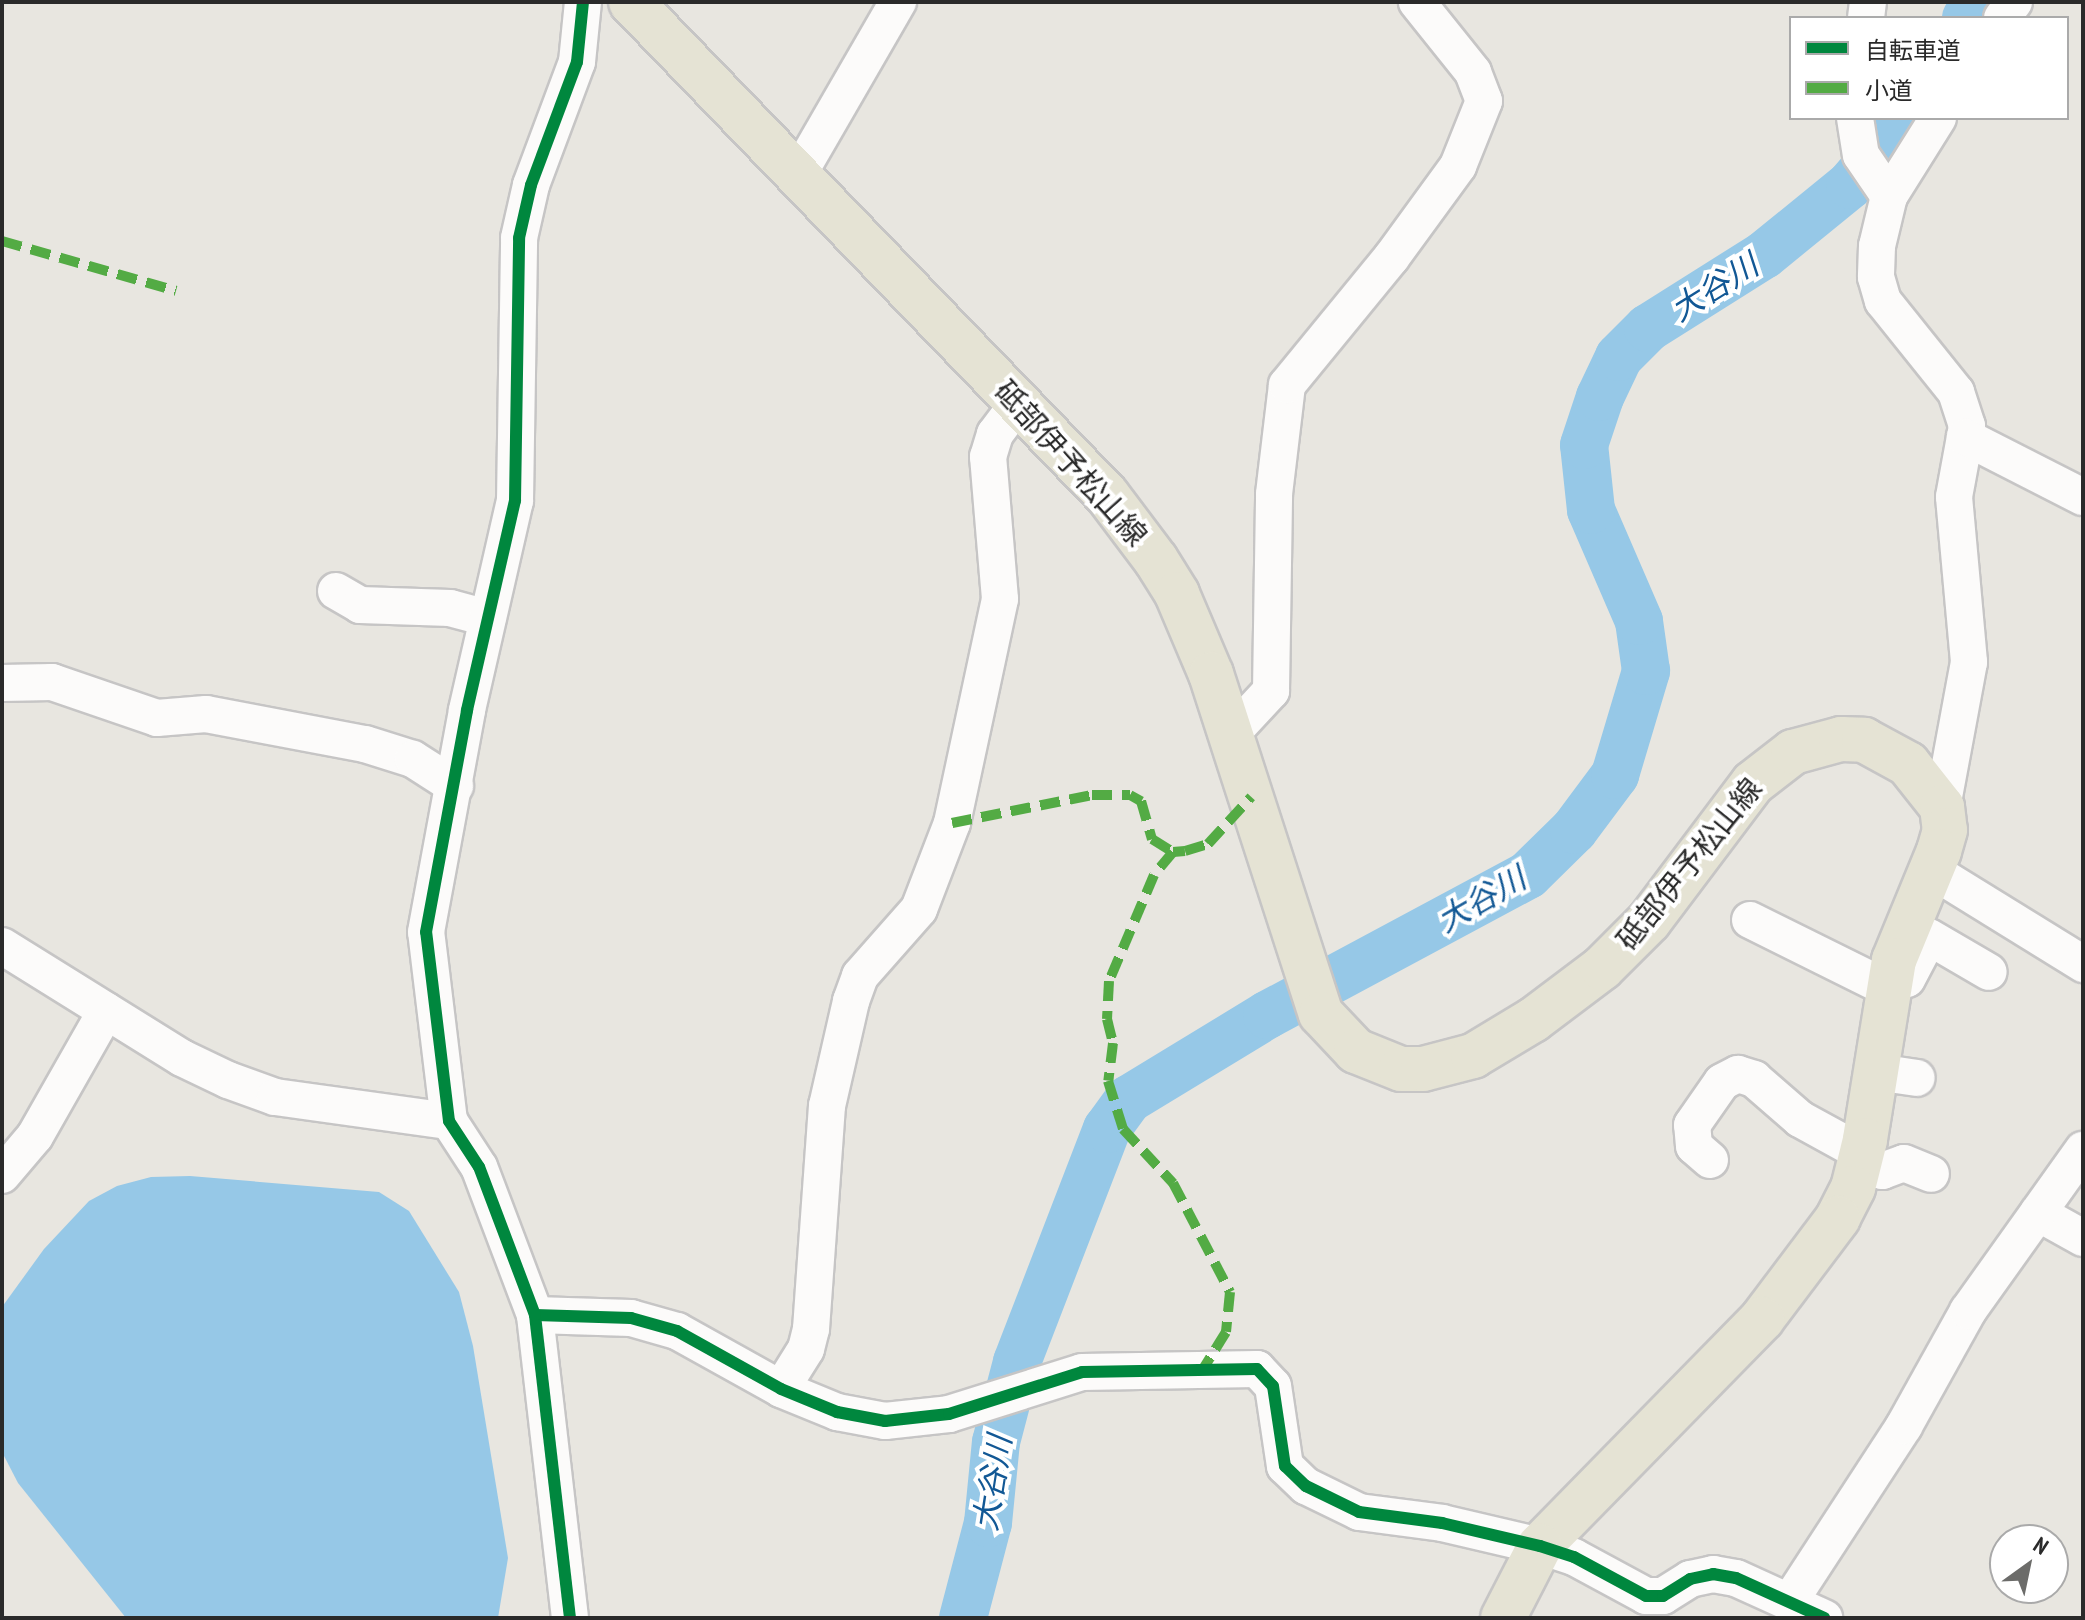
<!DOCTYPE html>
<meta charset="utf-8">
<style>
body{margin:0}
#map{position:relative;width:2085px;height:1620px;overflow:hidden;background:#e8e6e0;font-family:"PT Sans Narrow","Noto Sans JP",sans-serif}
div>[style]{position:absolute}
.water>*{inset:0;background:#96c8e7}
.river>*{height:48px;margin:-24px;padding:0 24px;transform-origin:24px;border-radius:24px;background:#96c8e7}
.roads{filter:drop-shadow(2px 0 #c6c5c5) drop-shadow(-2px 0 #c6c5c5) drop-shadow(0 2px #c6c5c5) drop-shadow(0 -2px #c6c5c5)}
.minor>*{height:36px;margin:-18px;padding:0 18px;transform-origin:18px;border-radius:18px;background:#fcfbfa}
.major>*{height:44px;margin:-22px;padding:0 22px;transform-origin:22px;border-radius:22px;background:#e5e3d4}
.quiet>*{height:10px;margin-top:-5px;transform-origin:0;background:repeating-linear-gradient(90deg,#53ab44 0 20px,transparent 0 30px)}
.cycleway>*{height:12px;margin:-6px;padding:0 6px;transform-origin:6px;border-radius:6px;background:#00873e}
span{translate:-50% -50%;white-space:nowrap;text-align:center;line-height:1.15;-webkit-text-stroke:8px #fff;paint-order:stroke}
.street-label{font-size:30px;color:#2a2a2a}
.water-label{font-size:32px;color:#125895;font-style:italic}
.frame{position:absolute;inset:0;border:4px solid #2a2a2a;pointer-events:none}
.legend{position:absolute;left:1789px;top:16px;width:280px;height:104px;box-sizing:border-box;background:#fff;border:2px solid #aaa;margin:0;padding:10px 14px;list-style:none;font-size:24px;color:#2a2a2a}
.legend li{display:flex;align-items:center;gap:16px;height:40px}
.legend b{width:40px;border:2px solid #aaa}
.north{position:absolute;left:1989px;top:1524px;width:80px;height:80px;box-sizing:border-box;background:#fff;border:2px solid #aaa;border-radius:50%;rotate:33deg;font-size:22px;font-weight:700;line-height:32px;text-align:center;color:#2a2a2a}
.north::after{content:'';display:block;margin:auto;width:28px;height:36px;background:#6c6c6a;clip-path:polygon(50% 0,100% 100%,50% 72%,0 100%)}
</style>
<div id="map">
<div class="water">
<i style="clip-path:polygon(190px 1176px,379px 1192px,409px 1211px,459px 1292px,473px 1346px,508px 1558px,498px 1618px,126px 1618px,18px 1483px,2px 1452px,2px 1307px,44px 1249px,89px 1201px,117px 1186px,151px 1177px)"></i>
</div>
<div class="river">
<i style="left:1966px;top:18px;width:18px;rotate:-61deg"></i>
<i style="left:963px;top:1618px;width:98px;rotate:-75.3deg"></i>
<i style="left:988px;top:1523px;width:81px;rotate:-84.4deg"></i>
<i style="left:996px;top:1442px;width:83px;rotate:-75.3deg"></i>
<i style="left:1017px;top:1362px;width:250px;rotate:-68.9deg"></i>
<i style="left:1107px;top:1129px;width:37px;rotate:-54deg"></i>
<i style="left:1129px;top:1099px;width:162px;rotate:-31.3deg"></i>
<i style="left:1267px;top:1015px;width:296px;rotate:-28.2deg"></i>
<i style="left:1528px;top:875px;width:64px;rotate:-44.4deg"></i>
<i style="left:1574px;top:830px;width:69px;rotate:-53.3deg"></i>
<i style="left:1615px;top:775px;width:109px;rotate:-73.4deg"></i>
<i style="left:1646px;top:671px;width:50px;rotate:-98deg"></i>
<i style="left:1639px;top:621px;width:121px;rotate:-113.4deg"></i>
<i style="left:1591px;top:510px;width:65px;rotate:-96.1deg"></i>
<i style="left:1584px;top:445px;width:51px;rotate:-71.6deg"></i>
<i style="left:1600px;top:397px;width:44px;rotate:-64.6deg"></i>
<i style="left:1619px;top:357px;width:41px;rotate:-45deg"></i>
<i style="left:1648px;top:328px;width:137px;rotate:-32.2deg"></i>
<i style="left:1764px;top:255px;width:111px;rotate:-39.1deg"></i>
<i style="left:1850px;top:185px;width:88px;rotate:-49.6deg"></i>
</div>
<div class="roads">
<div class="minor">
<i style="left:1866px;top:18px;width:16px;rotate:-83deg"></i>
<i style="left:2002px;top:18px;width:20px;rotate:-53deg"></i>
<i style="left:1855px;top:118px;width:37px;rotate:81deg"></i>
<i style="left:1861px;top:155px;width:50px;rotate:55.7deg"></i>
<i style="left:1938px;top:118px;width:92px;rotate:122.1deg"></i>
<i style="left:1889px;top:196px;width:51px;rotate:103.5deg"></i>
<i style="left:1877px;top:246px;width:31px;rotate:92deg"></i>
<i style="left:1876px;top:277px;width:25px;rotate:74deg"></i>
<i style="left:1883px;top:301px;width:117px;rotate:51.3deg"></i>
<i style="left:1956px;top:392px;width:36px;rotate:72deg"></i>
<i style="left:1967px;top:426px;width:72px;rotate:100.4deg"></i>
<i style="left:1954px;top:497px;width:166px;rotate:84.8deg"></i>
<i style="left:1969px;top:662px;width:147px;rotate:100.5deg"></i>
<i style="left:798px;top:175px;width:200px;rotate:-60deg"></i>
<i style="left:1965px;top:437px;width:132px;rotate:27deg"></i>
<i style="left:336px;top:591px;width:28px;rotate:30deg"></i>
<i style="left:360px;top:605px;width:90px;rotate:1.9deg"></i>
<i style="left:450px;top:608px;width:39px;rotate:15deg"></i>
<i style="left:2px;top:683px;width:50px;rotate:-1.1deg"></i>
<i style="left:52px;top:682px;width:111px;rotate:18.9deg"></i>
<i style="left:157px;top:718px;width:49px;rotate:-4.7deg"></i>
<i style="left:206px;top:714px;width:162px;rotate:10.7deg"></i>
<i style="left:365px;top:744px;width:50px;rotate:17.4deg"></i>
<i style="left:413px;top:759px;width:50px;rotate:32.7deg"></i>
<i style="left:1231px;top:734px;width:59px;rotate:-47.1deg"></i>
<i style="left:1271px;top:691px;width:197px;rotate:-89.1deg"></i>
<i style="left:1274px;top:494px;width:110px;rotate:-83.2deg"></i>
<i style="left:1287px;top:385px;width:164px;rotate:-50.7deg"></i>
<i style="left:1391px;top:258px;width:114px;rotate:-53.9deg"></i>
<i style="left:1458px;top:166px;width:70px;rotate:-68.2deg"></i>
<i style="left:1484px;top:101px;width:31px;rotate:-111deg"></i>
<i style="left:1473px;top:72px;width:90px;rotate:-128.7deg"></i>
<i style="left:1931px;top:870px;width:179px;rotate:31.7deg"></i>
<i style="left:1750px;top:920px;width:155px;rotate:26.4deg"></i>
<i style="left:2px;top:946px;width:212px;rotate:31.9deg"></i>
<i style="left:182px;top:1058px;width:51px;rotate:25.6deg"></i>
<i style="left:228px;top:1080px;width:50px;rotate:19.9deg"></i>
<i style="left:275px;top:1097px;width:176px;rotate:7.9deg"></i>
<i style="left:1891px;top:975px;width:16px;rotate:14deg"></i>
<i style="left:1907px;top:979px;width:47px;rotate:-62.4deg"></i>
<i style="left:1929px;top:937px;width:69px;rotate:30.3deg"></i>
<i style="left:1876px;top:1072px;width:41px;rotate:8.3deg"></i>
<i style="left:1710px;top:1160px;width:21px;rotate:-139deg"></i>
<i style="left:1694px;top:1146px;width:21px;rotate:-95deg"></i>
<i style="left:1692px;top:1125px;width:52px;rotate:-55.1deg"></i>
<i style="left:1722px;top:1082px;width:18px;rotate:-27deg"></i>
<i style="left:1738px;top:1074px;width:17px;rotate:17deg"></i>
<i style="left:1754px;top:1079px;width:61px;rotate:41deg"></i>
<i style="left:1800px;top:1119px;width:71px;rotate:28.7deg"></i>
<i style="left:1859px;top:1166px;width:24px;rotate:12deg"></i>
<i style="left:1882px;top:1171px;width:23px;rotate:-20deg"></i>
<i style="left:1904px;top:1163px;width:29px;rotate:22deg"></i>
<i style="left:2px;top:1175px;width:51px;rotate:-49.8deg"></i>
<i style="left:35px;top:1136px;width:144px;rotate:-60.4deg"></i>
<i style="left:2038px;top:1213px;width:51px;rotate:29.1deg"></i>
<i style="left:535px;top:1315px;width:96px;rotate:1.8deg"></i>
<i style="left:631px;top:1318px;width:48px;rotate:15.8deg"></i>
<i style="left:677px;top:1331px;width:119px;rotate:29.1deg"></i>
<i style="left:781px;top:1389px;width:61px;rotate:22.3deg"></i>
<i style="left:837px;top:1412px;width:49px;rotate:10.6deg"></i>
<i style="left:885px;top:1421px;width:64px;rotate:-6.2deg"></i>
<i style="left:949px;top:1414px;width:139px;rotate:-17.5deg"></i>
<i style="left:1082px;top:1372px;width:175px;rotate:-1deg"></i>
<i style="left:1257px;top:1369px;width:23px;rotate:47deg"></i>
<i style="left:1273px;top:1386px;width:81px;rotate:81.5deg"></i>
<i style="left:1285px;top:1466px;width:29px;rotate:44deg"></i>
<i style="left:1306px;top:1486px;width:59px;rotate:26.1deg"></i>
<i style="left:1359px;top:1512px;width:84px;rotate:7.5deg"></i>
<i style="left:1442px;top:1523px;width:101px;rotate:13.2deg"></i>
<i style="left:1540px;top:1546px;width:36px;rotate:18deg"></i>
<i style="left:1574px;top:1557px;width:82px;rotate:28.4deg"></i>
<i style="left:1646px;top:1596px;width:17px"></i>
<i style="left:1663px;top:1596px;width:32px;rotate:-32deg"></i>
<i style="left:1690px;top:1579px;width:24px;rotate:-12deg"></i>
<i style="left:1713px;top:1574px;width:23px;rotate:10deg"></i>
<i style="left:1736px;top:1578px;width:97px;rotate:24.4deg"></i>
<i style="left:781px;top:1389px;width:47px;rotate:-58deg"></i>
<i style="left:806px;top:1349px;width:21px;rotate:-76deg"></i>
<i style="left:811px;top:1329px;width:224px;rotate:-85.9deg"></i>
<i style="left:827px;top:1106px;width:108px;rotate:-77.1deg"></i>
<i style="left:851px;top:1001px;width:27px;rotate:-70deg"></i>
<i style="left:860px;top:976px;width:89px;rotate:-48.6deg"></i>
<i style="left:919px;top:909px;width:92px;rotate:-69deg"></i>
<i style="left:952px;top:823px;width:229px;rotate:-77.9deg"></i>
<i style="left:1000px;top:599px;width:143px;rotate:-94.8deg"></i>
<i style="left:988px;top:457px;width:24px;rotate:-73deg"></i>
<i style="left:995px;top:434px;width:39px;rotate:-53deg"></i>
<i style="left:1790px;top:1601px;width:209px;rotate:-56.9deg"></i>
<i style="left:1904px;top:1426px;width:132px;rotate:-60.9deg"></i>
<i style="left:1968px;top:1311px;width:198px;rotate:-54.5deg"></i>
<i style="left:570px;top:1618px;width:305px;rotate:-96.6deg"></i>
<i style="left:535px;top:1315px;width:158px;rotate:-110.7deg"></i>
<i style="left:479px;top:1167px;width:55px;rotate:-123.1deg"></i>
<i style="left:449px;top:1121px;width:190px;rotate:-96.9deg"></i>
<i style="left:426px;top:932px;width:226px;rotate:-79.5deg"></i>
<i style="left:467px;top:710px;width:214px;rotate:-77.1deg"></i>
<i style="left:515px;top:501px;width:263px;rotate:-89.1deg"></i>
<i style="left:519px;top:238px;width:54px;rotate:-77.2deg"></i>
<i style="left:531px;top:185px;width:131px;rotate:-69.5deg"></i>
<i style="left:577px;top:62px;width:60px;rotate:-84.3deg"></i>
</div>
<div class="major">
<i style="left:631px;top:2px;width:685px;rotate:46.01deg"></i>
<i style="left:1107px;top:495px;width:81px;rotate:53deg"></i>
<i style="left:1156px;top:560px;width:40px;rotate:58deg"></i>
<i style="left:1177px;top:594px;width:87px;rotate:67deg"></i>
<i style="left:1211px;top:674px;width:357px;rotate:72.1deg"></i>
<i style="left:1321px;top:1014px;width:51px;rotate:46.6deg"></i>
<i style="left:1356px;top:1051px;width:48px;rotate:21.8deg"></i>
<i style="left:1401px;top:1069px;width:22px"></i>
<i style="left:1423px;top:1069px;width:52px;rotate:-14.6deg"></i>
<i style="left:1473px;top:1056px;width:70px;rotate:-31deg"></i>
<i style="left:1533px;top:1020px;width:86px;rotate:-37deg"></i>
<i style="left:1602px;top:968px;width:66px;rotate:-45deg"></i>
<i style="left:1649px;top:921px;width:173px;rotate:-53deg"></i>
<i style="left:1753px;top:783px;width:51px;rotate:-37.8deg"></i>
<i style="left:1793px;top:752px;width:50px;rotate:-15.2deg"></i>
<i style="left:1841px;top:739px;width:23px;rotate:2deg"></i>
<i style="left:1864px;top:740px;width:50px;rotate:28.6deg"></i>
<i style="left:1908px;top:764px;width:55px;rotate:51.7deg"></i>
<i style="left:1942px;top:807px;width:23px;rotate:83deg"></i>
<i style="left:1945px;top:830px;width:22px;rotate:106deg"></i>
<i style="left:1939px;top:851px;width:118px;rotate:112.4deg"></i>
<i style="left:1894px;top:960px;width:182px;rotate:99.2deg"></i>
<i style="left:1865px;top:1140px;width:49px;rotate:104deg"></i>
<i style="left:1853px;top:1188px;width:34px;rotate:117deg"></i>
<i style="left:1838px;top:1218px;width:126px;rotate:127deg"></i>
<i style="left:1762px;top:1319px;width:318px;rotate:134.4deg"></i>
<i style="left:1540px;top:1546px;width:81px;rotate:117.2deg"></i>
</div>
</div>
<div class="quiet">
<i style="left:2px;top:241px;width:181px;rotate:16deg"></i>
<i style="left:952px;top:823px;width:143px;rotate:-11.3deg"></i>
<i style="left:1092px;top:795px;width:38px"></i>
<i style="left:1130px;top:795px;width:13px;rotate:29deg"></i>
<i style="left:1141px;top:801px;width:40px;rotate:74deg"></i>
<i style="left:1152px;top:839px;width:25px;rotate:32deg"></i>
<i style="left:1173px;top:852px;width:12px;rotate:-5deg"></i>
<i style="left:1185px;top:851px;width:24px;rotate:-17deg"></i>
<i style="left:1208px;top:844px;width:64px;rotate:-47.5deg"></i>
<i style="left:1173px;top:852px;width:30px;rotate:130deg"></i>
<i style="left:1154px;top:875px;width:115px;rotate:113deg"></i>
<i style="left:1109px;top:981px;width:38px;rotate:93deg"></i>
<i style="left:1107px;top:1019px;width:25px;rotate:76deg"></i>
<i style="left:1113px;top:1043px;width:38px;rotate:97deg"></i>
<i style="left:1108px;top:1081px;width:50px;rotate:72.6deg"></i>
<i style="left:1123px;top:1129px;width:74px;rotate:47.2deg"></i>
<i style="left:1173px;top:1183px;width:123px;rotate:62.4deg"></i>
<i style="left:1230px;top:1292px;width:40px;rotate:95.7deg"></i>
<i style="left:1226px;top:1332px;width:44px;rotate:121.9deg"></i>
</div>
<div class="cycleway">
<i style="left:535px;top:1315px;width:96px;rotate:1.8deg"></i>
<i style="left:631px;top:1318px;width:48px;rotate:15.8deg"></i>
<i style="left:677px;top:1331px;width:119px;rotate:29.1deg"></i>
<i style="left:781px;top:1389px;width:61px;rotate:22.3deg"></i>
<i style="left:837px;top:1412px;width:49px;rotate:10.6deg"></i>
<i style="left:885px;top:1421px;width:64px;rotate:-6.2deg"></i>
<i style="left:949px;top:1414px;width:139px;rotate:-17.5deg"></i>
<i style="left:1082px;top:1372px;width:175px;rotate:-1deg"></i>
<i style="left:1257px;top:1369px;width:23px;rotate:47deg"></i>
<i style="left:1273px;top:1386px;width:81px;rotate:81.5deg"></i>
<i style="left:1285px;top:1466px;width:29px;rotate:44deg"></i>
<i style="left:1306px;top:1486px;width:59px;rotate:26.1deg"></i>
<i style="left:1359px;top:1512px;width:84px;rotate:7.5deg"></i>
<i style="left:1442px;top:1523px;width:101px;rotate:13.2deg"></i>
<i style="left:1540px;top:1546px;width:36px;rotate:18deg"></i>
<i style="left:1574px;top:1557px;width:82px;rotate:28.4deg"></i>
<i style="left:1646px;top:1596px;width:17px"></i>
<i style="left:1663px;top:1596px;width:32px;rotate:-32deg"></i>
<i style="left:1690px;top:1579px;width:24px;rotate:-12deg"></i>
<i style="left:1713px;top:1574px;width:23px;rotate:10deg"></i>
<i style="left:1736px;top:1578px;width:97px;rotate:24.4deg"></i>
<i style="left:570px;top:1618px;width:305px;rotate:-96.6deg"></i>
<i style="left:535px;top:1315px;width:158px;rotate:-110.7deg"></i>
<i style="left:479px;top:1167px;width:55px;rotate:-123.1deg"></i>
<i style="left:449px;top:1121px;width:190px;rotate:-96.9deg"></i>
<i style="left:426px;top:932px;width:226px;rotate:-79.5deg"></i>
<i style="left:467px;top:710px;width:214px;rotate:-77.1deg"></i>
<i style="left:515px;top:501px;width:263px;rotate:-89.1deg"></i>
<i style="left:519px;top:238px;width:54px;rotate:-77.2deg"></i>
<i style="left:531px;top:185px;width:131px;rotate:-69.5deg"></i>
<i style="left:577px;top:62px;width:60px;rotate:-84.3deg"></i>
</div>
<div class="street-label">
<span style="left:1071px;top:463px;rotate:48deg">砥部伊予松山線</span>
<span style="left:1689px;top:864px;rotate:-51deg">砥部伊予松山線</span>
</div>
<div class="water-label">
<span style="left:1714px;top:287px;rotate:-32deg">大谷川</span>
<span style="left:1481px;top:899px;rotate:-30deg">大谷川</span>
<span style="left:992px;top:1483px;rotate:-81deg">大谷川</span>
</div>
<div class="frame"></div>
<ul class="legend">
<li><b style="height:10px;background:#00873e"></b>自転車道</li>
<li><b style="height:10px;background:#53ab44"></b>小道</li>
</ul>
<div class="north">N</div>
</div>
